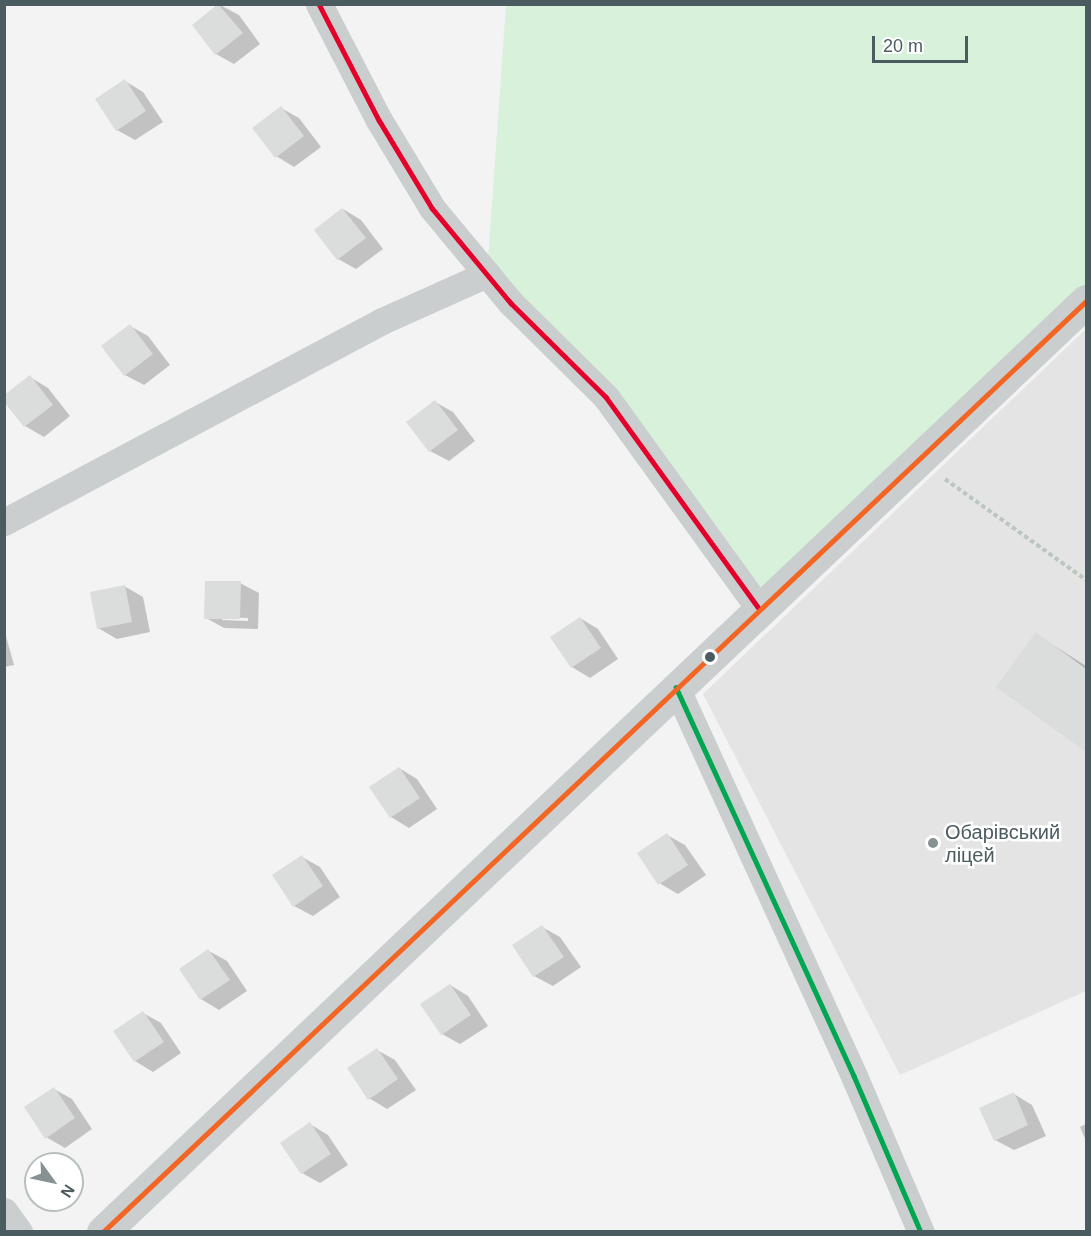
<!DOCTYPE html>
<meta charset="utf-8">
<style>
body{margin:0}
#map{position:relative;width:1091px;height:1236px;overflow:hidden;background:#f3f3f3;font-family:Arial,sans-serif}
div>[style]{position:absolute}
.education>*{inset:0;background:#e5e4e5}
.green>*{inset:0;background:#d8f1da}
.shadow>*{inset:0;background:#0003}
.building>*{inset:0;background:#dbdcdc}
.path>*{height:4px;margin-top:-2px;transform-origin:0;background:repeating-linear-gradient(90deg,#bbc7bf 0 4.5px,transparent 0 7.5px)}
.street>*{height:27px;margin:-13.5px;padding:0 13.5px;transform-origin:13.5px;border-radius:13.5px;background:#cacecf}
.secondary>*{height:33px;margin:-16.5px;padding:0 16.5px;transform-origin:16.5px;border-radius:16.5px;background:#cacecf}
.bus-1>*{height:4.5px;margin:-2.25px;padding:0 2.25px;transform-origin:2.25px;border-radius:2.25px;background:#e4002b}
.bus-2>*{height:4.5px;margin:-2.25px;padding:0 2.25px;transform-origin:2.25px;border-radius:2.25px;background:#00a651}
.bus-3>*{height:4.5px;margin:-2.25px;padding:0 2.25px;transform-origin:2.25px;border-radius:2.25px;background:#f26522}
.dots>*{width:16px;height:16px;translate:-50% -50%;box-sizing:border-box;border:3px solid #fff;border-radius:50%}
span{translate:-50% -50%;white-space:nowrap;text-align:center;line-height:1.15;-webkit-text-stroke:5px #fff;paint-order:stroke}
.poi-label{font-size:20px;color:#4a5c60}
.left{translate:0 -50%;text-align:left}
.frame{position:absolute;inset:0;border:6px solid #4a5c60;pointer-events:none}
.north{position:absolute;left:24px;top:1152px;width:60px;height:60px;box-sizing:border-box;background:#fff;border:2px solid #b7bebf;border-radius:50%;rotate:123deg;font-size:16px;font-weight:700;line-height:24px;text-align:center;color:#4a5c60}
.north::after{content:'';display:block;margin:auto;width:21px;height:27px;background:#859193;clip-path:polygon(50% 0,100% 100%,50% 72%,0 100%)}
.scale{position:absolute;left:872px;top:36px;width:96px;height:27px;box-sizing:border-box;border:3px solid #4a5c60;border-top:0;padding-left:8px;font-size:18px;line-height:21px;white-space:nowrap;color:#4a5c60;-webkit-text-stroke:4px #fff;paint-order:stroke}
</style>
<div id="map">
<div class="education">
<i style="clip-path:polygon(1086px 329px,1086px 991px,900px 1075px,703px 694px)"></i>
</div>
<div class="green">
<i style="clip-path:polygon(506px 5px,1086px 5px,1086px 301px,759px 608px,606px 397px,487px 274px)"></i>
</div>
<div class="shadow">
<i style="clip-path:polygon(220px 5px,239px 15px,260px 44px,234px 64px,216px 54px,194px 26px)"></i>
<i style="clip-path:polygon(125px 81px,143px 92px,163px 122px,135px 140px,117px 130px)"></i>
<i style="clip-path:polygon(281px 108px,299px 118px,321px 147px,294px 167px,276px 156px)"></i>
<i style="clip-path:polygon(343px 209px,361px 220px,383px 249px,356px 269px,338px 259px)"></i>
<i style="clip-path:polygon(130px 326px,148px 336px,170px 365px,144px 385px,125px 375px)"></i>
<i style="clip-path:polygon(30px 377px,48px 388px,70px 416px,44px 437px,25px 426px,4px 399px)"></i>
<i style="clip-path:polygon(435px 402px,453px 412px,475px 441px,449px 461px,430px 451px)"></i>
<i style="clip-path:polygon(evenodd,240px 583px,259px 593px,258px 629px,224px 628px,206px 618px,240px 583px,222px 617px,248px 618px,248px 621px,222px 620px,222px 617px)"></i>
<i style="clip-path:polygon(124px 586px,143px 597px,150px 632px,117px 639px,98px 628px)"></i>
<i style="clip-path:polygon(580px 618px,598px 629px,618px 659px,590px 678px,572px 667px)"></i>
<i style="clip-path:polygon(4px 629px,14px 665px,4px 667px)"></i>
<i style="clip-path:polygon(1036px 634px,1086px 666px,1086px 751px,998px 686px)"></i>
<i style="clip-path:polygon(399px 768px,417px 779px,437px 809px,409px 828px,391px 817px)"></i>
<i style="clip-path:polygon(667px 835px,685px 845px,706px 875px,678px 894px,659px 883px)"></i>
<i style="clip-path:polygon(302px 857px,320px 867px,340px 897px,313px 916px,294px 906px)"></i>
<i style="clip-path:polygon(542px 927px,560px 937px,581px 967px,553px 986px,534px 976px)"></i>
<i style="clip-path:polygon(209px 951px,227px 961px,247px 991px,219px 1010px,201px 999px)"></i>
<i style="clip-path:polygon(450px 985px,468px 996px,488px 1026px,460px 1044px,442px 1034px)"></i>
<i style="clip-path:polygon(143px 1013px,161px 1023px,181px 1053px,153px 1072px,135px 1061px)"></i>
<i style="clip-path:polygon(377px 1050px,395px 1060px,416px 1090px,387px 1109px,369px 1098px)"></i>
<i style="clip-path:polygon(54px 1089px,72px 1099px,92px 1129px,65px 1148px,46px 1137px)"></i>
<i style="clip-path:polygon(1014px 1094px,1032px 1105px,1046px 1136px,1014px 1150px,995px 1140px)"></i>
<i style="clip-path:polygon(310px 1124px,328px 1135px,348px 1165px,320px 1183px,302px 1173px)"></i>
<i style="clip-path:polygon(1086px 1124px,1086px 1141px,1080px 1127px)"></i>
</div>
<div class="building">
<i style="clip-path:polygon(218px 4px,243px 33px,215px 55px,192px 25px)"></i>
<i style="clip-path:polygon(125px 79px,146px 111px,116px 131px,95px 99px)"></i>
<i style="clip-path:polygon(281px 106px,304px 136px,275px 158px,252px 128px)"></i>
<i style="clip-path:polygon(342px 208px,366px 238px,337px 260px,314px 230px)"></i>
<i style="clip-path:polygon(130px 324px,153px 354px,124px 376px,101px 346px)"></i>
<i style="clip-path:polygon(30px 375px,53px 405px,24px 427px,4px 402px,4px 395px)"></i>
<i style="clip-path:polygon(435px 400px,458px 430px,429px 452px,406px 422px)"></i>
<i style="clip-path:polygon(205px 581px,241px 581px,240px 619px,204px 619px)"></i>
<i style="clip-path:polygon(125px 585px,132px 622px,97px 629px,90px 592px)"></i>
<i style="clip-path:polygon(580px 617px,601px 648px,571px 668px,550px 637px)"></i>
<i style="clip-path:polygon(1036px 632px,1086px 669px,1086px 752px,996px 687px)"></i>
<i style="clip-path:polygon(399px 767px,420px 798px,390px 818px,369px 787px)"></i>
<i style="clip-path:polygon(667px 833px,688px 865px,658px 885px,637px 853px)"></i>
<i style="clip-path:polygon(302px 855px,323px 886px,293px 907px,272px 875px)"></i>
<i style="clip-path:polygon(542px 925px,564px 957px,533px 977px,512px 945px)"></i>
<i style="clip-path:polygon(208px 949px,230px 980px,200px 1000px,179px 969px)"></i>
<i style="clip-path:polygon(450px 984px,471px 1015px,441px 1035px,420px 1004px)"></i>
<i style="clip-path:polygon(143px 1011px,164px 1042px,134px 1062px,113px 1031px)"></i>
<i style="clip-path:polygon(377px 1048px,398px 1079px,368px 1100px,347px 1068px)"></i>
<i style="clip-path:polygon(54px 1087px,75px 1118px,45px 1139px,24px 1107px)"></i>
<i style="clip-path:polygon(1014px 1092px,1028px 1125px,994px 1141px,979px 1108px)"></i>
<i style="clip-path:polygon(310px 1122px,331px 1154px,301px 1174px,280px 1143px)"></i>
</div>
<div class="path">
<i style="left:945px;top:479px;width:173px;rotate:35.6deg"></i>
</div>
<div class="street">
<i style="left:319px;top:4px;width:131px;rotate:62.7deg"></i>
<i style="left:379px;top:120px;width:103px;rotate:58.9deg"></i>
<i style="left:432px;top:208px;width:124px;rotate:50.3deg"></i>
<i style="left:511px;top:303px;width:134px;rotate:44.7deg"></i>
<i style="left:606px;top:397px;width:261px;rotate:54.1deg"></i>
<i style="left:4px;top:522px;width:428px;rotate:-28deg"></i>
<i style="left:382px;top:321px;width:115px;rotate:-24.1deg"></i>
<i style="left:676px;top:687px;width:428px;rotate:65.4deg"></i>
<i style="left:854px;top:1076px;width:170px;rotate:66.8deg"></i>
<i style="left:4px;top:1211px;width:26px;rotate:54deg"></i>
</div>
<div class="secondary">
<i style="left:103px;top:1232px;width:1354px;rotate:-43.44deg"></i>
</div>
<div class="bus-1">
<i style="left:319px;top:4px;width:131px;rotate:62.7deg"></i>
<i style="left:379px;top:120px;width:103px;rotate:58.9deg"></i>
<i style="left:432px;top:208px;width:124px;rotate:50.3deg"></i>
<i style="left:511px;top:303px;width:134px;rotate:44.7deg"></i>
<i style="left:606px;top:397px;width:261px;rotate:54.1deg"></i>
</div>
<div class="bus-2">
<i style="left:676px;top:687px;width:428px;rotate:65.4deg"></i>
<i style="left:854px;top:1076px;width:170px;rotate:66.8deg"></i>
</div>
<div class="bus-3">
<i style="left:103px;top:1232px;width:1354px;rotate:-43.44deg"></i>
</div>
<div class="dots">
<i style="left:710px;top:657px;background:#4a5c60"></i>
<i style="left:933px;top:843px;background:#859193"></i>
</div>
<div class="poi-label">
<span class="left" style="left:945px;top:844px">Обарівський<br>ліцей</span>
</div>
<div class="frame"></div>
<div class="north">N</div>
<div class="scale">20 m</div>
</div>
